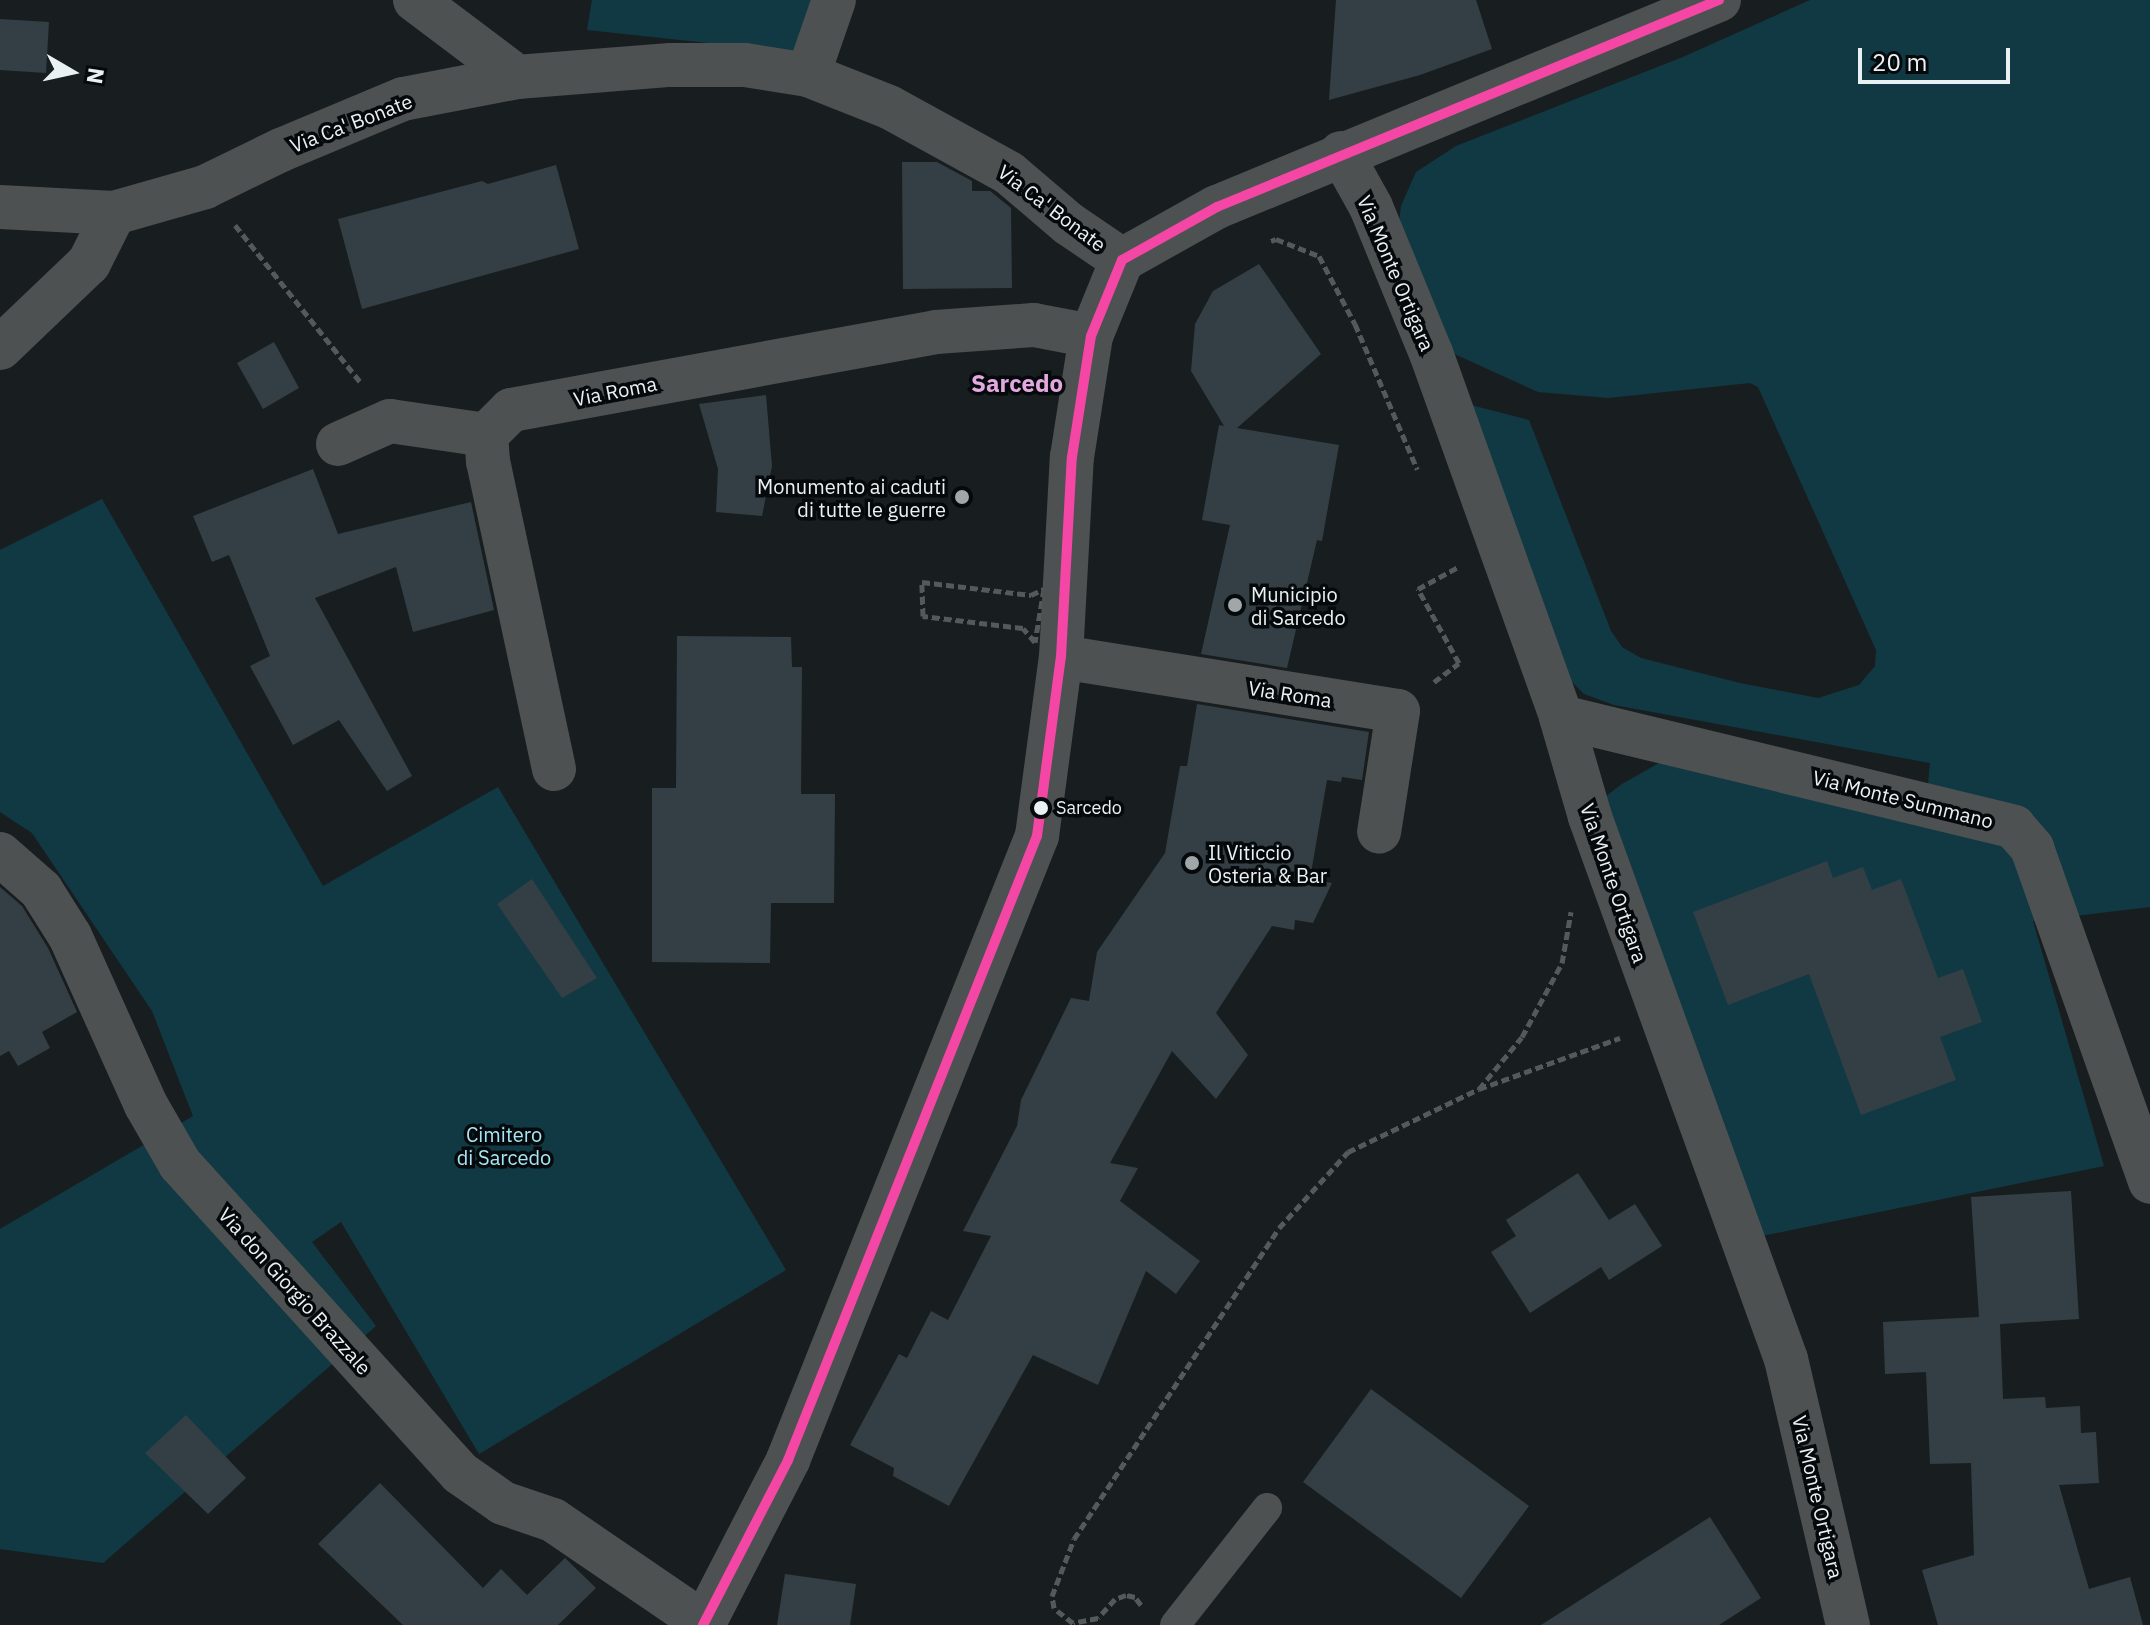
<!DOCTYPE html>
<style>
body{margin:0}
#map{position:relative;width:2150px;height:1625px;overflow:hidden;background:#181e20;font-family:"IBM Plex Sans",sans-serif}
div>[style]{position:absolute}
.green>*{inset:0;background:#113943}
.building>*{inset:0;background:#333f44}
.path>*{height:5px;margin-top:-2.5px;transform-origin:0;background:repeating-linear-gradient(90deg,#545959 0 8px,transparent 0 12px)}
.service>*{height:30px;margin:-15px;padding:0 15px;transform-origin:15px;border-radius:15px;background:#4e5151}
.minor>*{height:44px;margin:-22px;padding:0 22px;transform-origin:22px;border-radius:22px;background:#4e5151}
.tertiary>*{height:44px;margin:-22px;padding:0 22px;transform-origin:22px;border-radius:22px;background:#4e5151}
.bus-1>*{height:10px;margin:-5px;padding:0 5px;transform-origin:5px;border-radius:5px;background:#f346a5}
.dots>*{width:22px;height:22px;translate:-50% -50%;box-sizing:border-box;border:4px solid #05090b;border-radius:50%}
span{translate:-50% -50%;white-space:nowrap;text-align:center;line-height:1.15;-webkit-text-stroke:7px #05090b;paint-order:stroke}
.bus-label{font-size:18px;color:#e9f1f3}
.left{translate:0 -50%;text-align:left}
.street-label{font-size:20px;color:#e9f1f3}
.poi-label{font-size:20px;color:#e9f1f3}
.right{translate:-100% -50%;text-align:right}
.park-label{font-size:20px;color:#a7e6f6}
.quarter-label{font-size:24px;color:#e2a8df;font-weight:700}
.north{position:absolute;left:32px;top:32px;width:80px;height:80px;-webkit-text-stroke:6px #05090b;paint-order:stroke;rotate:99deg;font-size:22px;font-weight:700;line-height:32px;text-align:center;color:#e9f1f3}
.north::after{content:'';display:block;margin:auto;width:28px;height:36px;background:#e9f1f3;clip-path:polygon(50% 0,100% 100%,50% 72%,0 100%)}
.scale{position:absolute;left:1858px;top:48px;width:152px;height:36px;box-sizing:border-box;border:4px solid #e9f1f3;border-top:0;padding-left:10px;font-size:24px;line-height:28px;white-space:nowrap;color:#e9f1f3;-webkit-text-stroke:6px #05090b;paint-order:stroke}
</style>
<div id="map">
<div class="green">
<i style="clip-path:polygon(592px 0,837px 0,810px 54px,587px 30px)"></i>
<i style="clip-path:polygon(1810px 0,2150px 0,2150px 907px,2033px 921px,2104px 1166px,1742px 1240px,1589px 809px,1622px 784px,1675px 754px,1925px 818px,1930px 763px,1614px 705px,1584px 694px,1564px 674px,1471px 405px,1529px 420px,1611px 631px,1622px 647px,1641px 658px,1740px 683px,1818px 698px,1859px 685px,1875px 666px,1876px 650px,1758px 387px,1750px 383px,1608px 398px,1538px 392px,1450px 352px,1398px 229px,1401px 206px,1416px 172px,1456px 146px,1683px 57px)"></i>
<i style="clip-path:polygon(102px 499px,323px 886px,498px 787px,786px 1270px,479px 1454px,341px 1222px,312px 1242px,376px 1326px,103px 1563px,0 1549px,0 1229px,193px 1116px,152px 1011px,32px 833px,0 812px,0 550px)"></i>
</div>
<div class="building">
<i style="clip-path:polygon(1336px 0,1476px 0,1492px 49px,1420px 75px,1329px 100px)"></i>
<i style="clip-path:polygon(0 19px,49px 22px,46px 73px,0 70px)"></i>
<i style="clip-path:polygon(902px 162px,937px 162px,972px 181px,972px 191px,990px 191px,1011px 208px,1012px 288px,903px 289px)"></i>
<i style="clip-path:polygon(556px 165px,579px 249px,362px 309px,338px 219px,482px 181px,488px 184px)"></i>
<i style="clip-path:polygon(1259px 264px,1321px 354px,1237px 428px,1339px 445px,1322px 541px,1317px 540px,1287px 668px,1201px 654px,1230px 525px,1202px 520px,1219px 425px,1224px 426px,1191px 371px,1195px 324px,1213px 291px)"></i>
<i style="clip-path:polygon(274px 342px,299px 388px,263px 409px,237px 363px)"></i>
<i style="clip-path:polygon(766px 395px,772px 466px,762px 516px,716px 512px,718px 469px,699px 404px)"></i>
<i style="clip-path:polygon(313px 469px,338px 534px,471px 502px,494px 610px,413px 632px,396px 567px,315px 598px,412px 776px,387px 791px,339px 720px,293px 745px,250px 666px,270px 656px,229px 555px,212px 562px,193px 516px)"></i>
<i style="clip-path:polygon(677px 636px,791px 637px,792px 667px,802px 667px,801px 794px,835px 794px,834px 903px,771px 903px,770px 963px,652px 962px,652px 788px,676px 788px)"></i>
<i style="clip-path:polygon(1197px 704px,1369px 732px,1362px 780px,1342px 777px,1341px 782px,1327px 780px,1310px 879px,1332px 883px,1313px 923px,1295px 920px,1294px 930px,1272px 926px,1216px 1013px,1248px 1055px,1216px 1099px,1172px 1051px,1110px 1163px,1138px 1168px,1120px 1201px,1200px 1261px,1176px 1294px,1146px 1271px,1098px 1385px,1033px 1355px,949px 1506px,893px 1476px,894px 1468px,850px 1445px,899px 1354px,907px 1358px,931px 1311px,948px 1320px,991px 1236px,963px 1231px,1017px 1126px,1021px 1100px,1071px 998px,1089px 1001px,1097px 952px,1165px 853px,1180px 766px,1187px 766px)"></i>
<i style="clip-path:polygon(1827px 861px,1833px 878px,1863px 867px,1872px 890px,1901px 879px,1938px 978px,1963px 969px,1982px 1022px,1940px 1037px,1956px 1080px,1861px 1115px,1809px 974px,1728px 1005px,1693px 912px)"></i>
<i style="clip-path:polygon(532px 879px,597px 978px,562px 998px,497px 904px)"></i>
<i style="clip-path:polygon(0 887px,22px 906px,48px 948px,77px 1012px,42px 1032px,50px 1048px,18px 1066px,9px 1051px,0 1056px)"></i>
<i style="clip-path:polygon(1578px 1173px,1609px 1220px,1635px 1204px,1662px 1246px,1609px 1280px,1601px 1267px,1530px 1313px,1491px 1252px,1516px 1236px,1506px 1220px)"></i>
<i style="clip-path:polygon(2071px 1191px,2079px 1319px,2000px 1324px,2003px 1399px,2045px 1397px,2046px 1408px,2080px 1406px,2081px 1433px,2096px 1432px,2099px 1483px,2059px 1485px,2089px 1589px,2130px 1577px,2143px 1625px,1938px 1625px,1922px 1570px,1974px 1555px,1971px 1463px,1930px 1464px,1926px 1372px,1885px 1374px,1883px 1322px,1979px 1317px,1971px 1197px)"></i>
<i style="clip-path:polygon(1371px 1389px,1529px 1506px,1461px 1598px,1303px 1482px)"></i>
<i style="clip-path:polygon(186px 1415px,246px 1478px,208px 1514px,145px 1453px)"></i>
<i style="clip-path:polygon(380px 1483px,483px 1588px,501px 1569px,527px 1595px,565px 1558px,596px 1588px,558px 1625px,403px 1625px,318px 1544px)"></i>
<i style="clip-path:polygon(1710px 1517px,1761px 1598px,1719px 1625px,1541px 1625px)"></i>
<i style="clip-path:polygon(785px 1574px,856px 1584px,850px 1625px,777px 1625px)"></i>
</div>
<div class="path">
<i style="left:235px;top:225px;width:202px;rotate:51.4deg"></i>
<i style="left:1271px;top:241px;width:5px;rotate:-22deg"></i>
<i style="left:1276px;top:239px;width:46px;rotate:21.6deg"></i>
<i style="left:1319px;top:256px;width:77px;rotate:62.1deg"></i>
<i style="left:1355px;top:324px;width:158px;rotate:66.8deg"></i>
<i style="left:922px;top:582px;width:110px;rotate:6.8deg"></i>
<i style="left:1031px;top:595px;width:14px;rotate:-25deg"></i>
<i style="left:1044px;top:589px;width:54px;rotate:99.6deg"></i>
<i style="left:1035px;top:642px;width:18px;rotate:-131deg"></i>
<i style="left:1023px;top:628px;width:101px;rotate:-173.2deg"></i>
<i style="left:923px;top:616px;width:34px;rotate:-92deg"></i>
<i style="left:1434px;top:682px;width:31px;rotate:-37deg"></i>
<i style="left:1459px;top:663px;width:85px;rotate:-119deg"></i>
<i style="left:1418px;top:589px;width:46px;rotate:-28.8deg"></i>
<i style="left:1479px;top:1089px;width:67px;rotate:-50.4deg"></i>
<i style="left:1522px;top:1037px;width:84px;rotate:-61.6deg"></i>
<i style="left:1562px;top:963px;width:52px;rotate:-80deg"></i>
<i style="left:1141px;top:1605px;width:10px;rotate:-127deg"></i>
<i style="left:1135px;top:1597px;width:9px;rotate:-167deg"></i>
<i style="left:1126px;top:1595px;width:12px;rotate:160deg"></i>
<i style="left:1115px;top:1599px;width:25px;rotate:132deg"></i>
<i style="left:1098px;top:1618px;width:25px;rotate:169deg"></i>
<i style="left:1073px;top:1623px;width:24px;rotate:-142deg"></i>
<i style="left:1054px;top:1608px;width:12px;rotate:-99deg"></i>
<i style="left:1052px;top:1596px;width:61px;rotate:-68.9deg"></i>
<i style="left:1074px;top:1539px;width:372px;rotate:-56.6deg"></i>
<i style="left:1279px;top:1228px;width:103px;rotate:-47.8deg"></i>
<i style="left:1348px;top:1152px;width:145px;rotate:-25.7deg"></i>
<i style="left:1479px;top:1089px;width:150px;rotate:-19.9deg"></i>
</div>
<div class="service">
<i style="left:1175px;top:1625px;width:149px;rotate:-51.8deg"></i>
</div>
<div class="minor">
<i style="left:415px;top:0;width:128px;rotate:37deg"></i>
<i style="left:808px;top:75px;width:79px;rotate:-70.9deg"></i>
<i style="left:1341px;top:153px;width:62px;rotate:60.9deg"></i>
<i style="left:1371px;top:207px;width:158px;rotate:67.7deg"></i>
<i style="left:1431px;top:353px;width:387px;rotate:70.3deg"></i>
<i style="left:1561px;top:717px;width:104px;rotate:73.8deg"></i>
<i style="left:1590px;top:817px;width:576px;rotate:70.12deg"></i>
<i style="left:1786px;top:1359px;width:273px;rotate:76.9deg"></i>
<i style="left:0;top:207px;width:114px;rotate:3deg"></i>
<i style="left:114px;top:213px;width:95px;rotate:-15.9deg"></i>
<i style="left:205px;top:187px;width:85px;rotate:-26deg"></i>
<i style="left:281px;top:150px;width:132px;rotate:-22.7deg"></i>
<i style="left:403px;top:99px;width:116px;rotate:-10.9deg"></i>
<i style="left:517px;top:77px;width:154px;rotate:-4.5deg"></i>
<i style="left:671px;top:65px;width:74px"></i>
<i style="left:745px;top:65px;width:64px;rotate:9deg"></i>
<i style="left:808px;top:75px;width:87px;rotate:21.6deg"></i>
<i style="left:889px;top:107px;width:137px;rotate:28.8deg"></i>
<i style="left:1009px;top:173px;width:79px;rotate:40.4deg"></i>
<i style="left:1069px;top:224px;width:64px;rotate:34.2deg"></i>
<i style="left:0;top:348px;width:123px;rotate:-43.7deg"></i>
<i style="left:89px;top:263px;width:56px;rotate:-63.4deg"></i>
<i style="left:338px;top:444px;width:57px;rotate:-23.9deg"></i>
<i style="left:390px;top:421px;width:97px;rotate:8.3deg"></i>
<i style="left:1061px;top:657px;width:341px;rotate:9.1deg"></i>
<i style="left:1398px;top:711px;width:122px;rotate:98.9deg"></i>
<i style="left:1561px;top:717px;width:466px;rotate:13.6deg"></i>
<i style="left:2014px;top:827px;width:28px;rotate:49deg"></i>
<i style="left:2032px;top:848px;width:354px;rotate:70.5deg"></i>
<i style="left:554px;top:769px;width:314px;rotate:-102.1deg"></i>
<i style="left:488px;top:462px;width:27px;rotate:-94deg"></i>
<i style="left:486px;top:435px;width:35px;rotate:-45deg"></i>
<i style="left:511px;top:410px;width:432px;rotate:-10.4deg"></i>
<i style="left:936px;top:332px;width:98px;rotate:-4.1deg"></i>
<i style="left:1034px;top:325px;width:58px;rotate:10.9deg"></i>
<i style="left:0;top:854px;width:55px;rotate:41.3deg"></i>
<i style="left:41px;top:890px;width:54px;rotate:57.8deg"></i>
<i style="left:70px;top:936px;width:185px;rotate:65.8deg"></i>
<i style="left:146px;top:1105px;width:68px;rotate:60deg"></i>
<i style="left:180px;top:1164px;width:417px;rotate:47.8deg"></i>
<i style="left:460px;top:1473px;width:52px;rotate:34.9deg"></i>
<i style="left:503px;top:1503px;width:53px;rotate:18.8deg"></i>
<i style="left:553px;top:1520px;width:183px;rotate:34.3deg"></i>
</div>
<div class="tertiary">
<i style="left:703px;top:1625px;width:186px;rotate:-62.7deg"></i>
<i style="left:788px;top:1460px;width:672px;rotate:-68.25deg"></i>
<i style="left:1037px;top:836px;width:181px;rotate:-82.4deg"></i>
<i style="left:1061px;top:657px;width:200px;rotate:-86.9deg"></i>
<i style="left:1072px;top:457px;width:122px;rotate:-81.1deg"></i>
<i style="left:1091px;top:336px;width:82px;rotate:-67.8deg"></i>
<i style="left:1122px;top:260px;width:109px;rotate:-29.2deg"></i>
<i style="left:1217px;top:207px;width:543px;rotate:-22.41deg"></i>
</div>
<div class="bus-1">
<i style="left:703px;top:1625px;width:186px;rotate:-62.7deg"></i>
<i style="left:788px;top:1460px;width:672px;rotate:-68.25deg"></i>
<i style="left:1037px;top:836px;width:181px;rotate:-82.4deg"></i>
<i style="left:1061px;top:657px;width:200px;rotate:-86.9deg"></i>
<i style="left:1072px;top:457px;width:122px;rotate:-81.1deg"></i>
<i style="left:1091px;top:336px;width:82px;rotate:-67.8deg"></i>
<i style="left:1122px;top:260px;width:109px;rotate:-29.2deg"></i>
<i style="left:1217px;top:207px;width:543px;rotate:-22.41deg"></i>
</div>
<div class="dots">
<i style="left:962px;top:497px;background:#a0a7a9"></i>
<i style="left:1235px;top:605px;background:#a0a7a9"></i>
<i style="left:1041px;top:808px;background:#e9f1f3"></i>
<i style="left:1192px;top:863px;background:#a0a7a9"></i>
</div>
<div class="bus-label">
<span class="left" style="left:1056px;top:808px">Sarcedo</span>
</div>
<div class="street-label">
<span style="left:351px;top:123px;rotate:-21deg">Via Ca' Bonate</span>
<span style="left:1052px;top:208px;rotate:37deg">Via Ca' Bonate</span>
<span style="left:1396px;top:273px;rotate:67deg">Via Monte Ortigara</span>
<span style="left:615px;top:391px;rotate:-11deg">Via Roma</span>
<span style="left:1290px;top:694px;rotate:9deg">Via Roma</span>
<span style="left:1903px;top:799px;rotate:14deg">Via Monte Summano</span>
<span style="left:1614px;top:883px;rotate:71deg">Via Monte Ortigara</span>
<span style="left:295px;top:1291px;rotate:48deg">Via don Giorgio Brazzale</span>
<span style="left:1818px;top:1497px;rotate:77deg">Via Monte Ortigara</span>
</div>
<div class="poi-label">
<span class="right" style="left:946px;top:498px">Monumento ai caduti<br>di tutte le guerre</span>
<span class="left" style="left:1251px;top:606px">Municipio<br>di Sarcedo</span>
<span class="left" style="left:1208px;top:864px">Il Viticcio<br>Osteria &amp; Bar</span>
</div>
<div class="park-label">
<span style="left:504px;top:1146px">Cimitero<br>di Sarcedo</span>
</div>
<div class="quarter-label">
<span style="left:1017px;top:384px">Sarcedo</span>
</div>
<div class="north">N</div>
<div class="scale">20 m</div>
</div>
